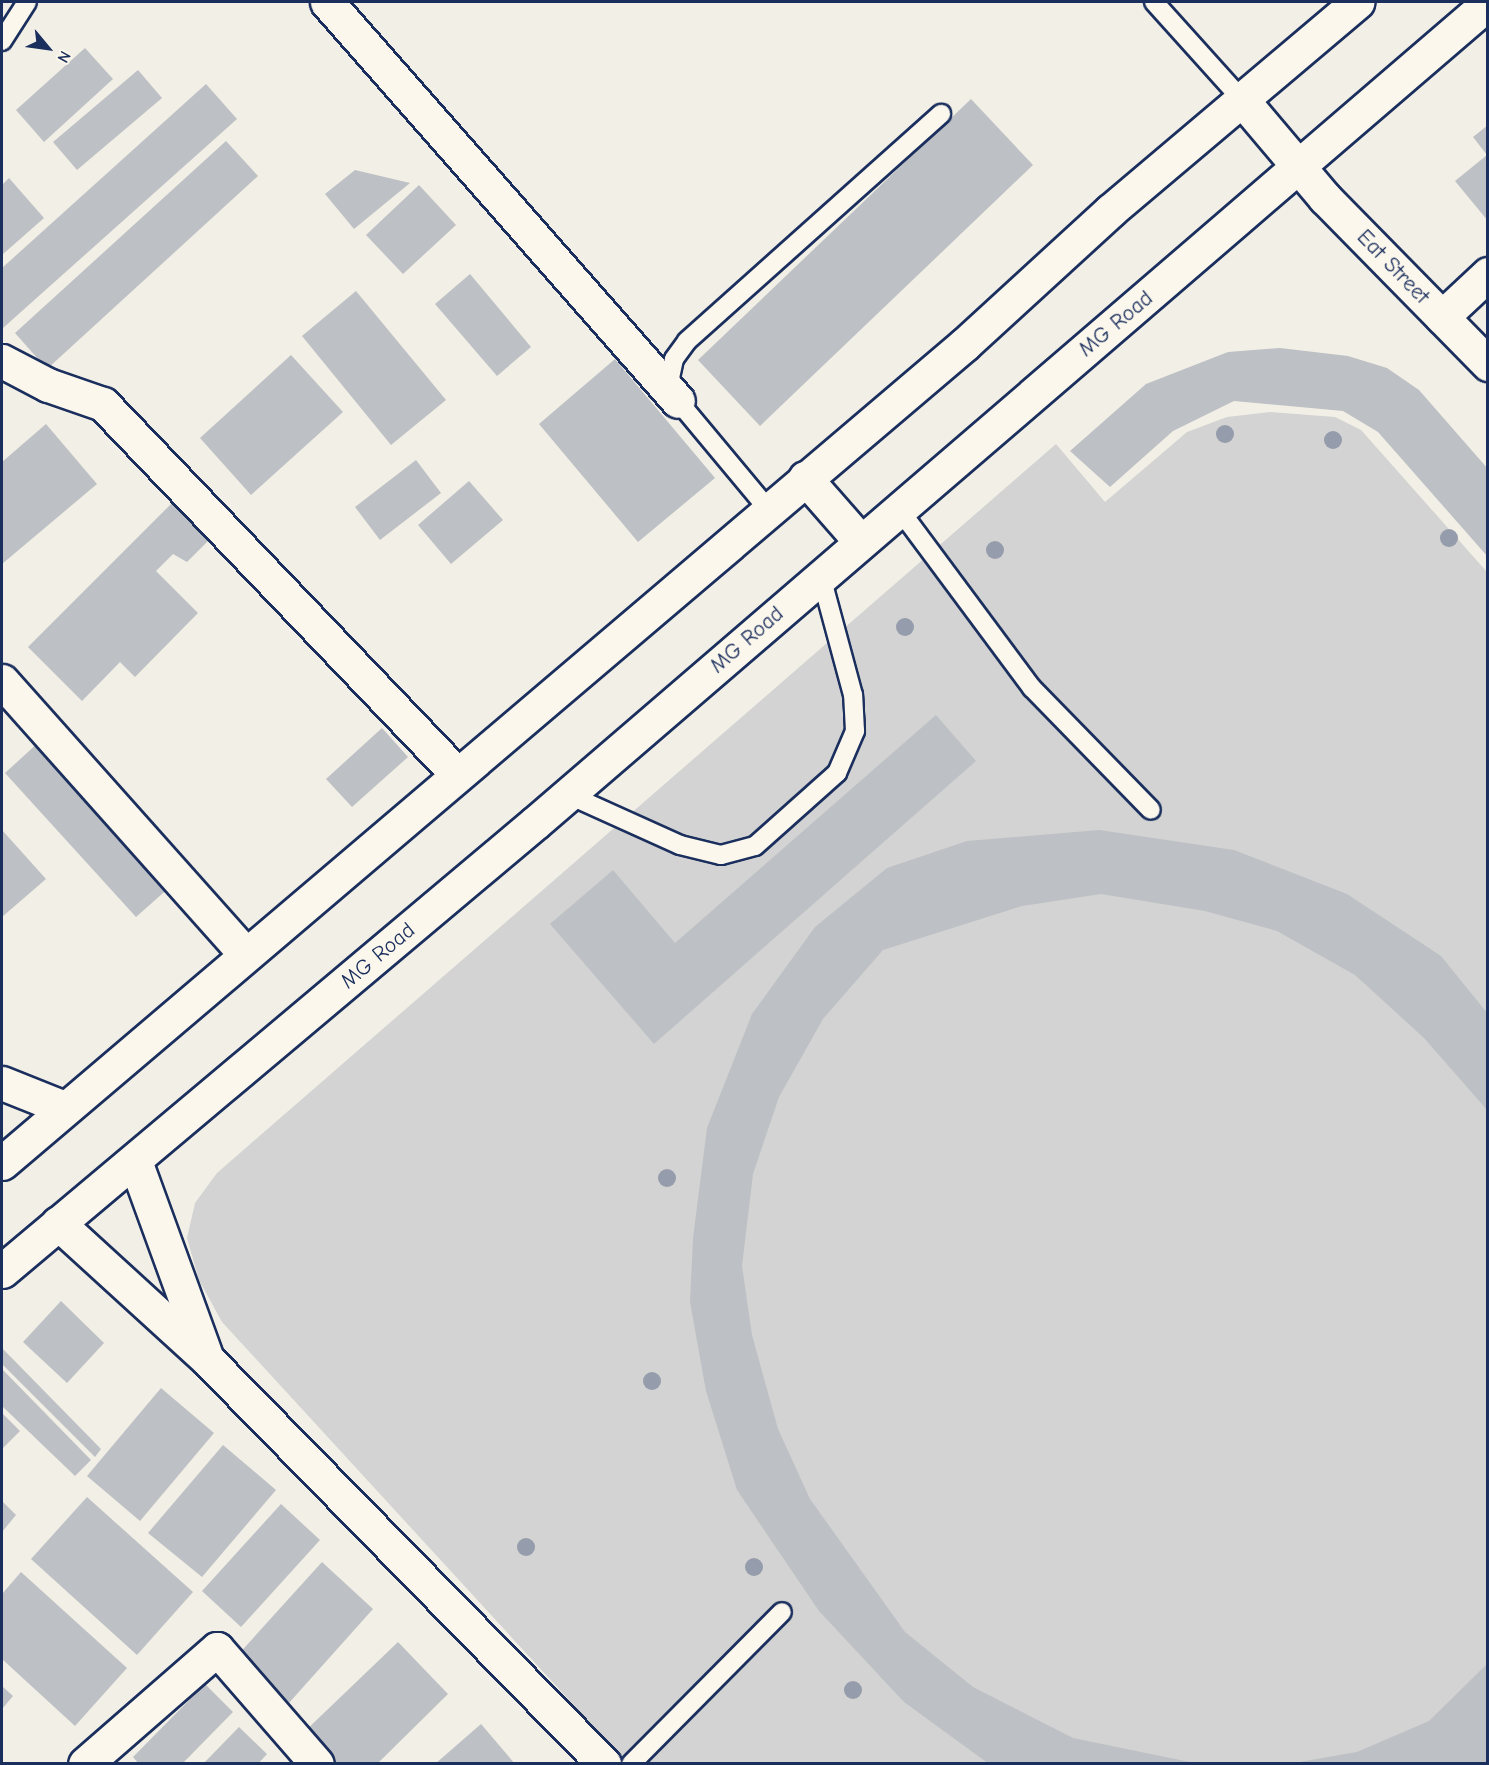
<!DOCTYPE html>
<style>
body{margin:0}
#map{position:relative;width:1489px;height:1765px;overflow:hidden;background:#f2efe6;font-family:"Comic Neue",sans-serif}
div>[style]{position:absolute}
.green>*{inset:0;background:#d2d3d2}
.building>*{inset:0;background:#bdc0c4}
.roads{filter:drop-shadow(2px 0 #1b2f5e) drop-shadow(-2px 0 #1b2f5e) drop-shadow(0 2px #1b2f5e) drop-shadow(0 -2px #1b2f5e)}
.lane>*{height:18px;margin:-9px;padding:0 9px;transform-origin:9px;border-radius:9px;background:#fbf7ec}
.street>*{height:33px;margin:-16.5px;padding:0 16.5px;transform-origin:16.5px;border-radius:16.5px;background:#fbf7ec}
.secondary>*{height:33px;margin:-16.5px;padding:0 16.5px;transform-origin:16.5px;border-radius:16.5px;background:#fbf7ec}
.primary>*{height:33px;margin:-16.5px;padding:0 16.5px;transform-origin:16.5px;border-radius:16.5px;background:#fbf7ec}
.trees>*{width:18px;height:18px;margin:-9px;border-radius:50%;background:#959cab}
span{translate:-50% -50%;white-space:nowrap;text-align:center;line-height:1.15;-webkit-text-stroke:4.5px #fbf7ec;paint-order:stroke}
.street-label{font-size:22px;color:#1b2f5e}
.frame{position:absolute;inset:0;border:3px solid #1b2f5e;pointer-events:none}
.north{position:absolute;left:18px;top:18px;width:60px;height:60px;-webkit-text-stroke:4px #fbf7ec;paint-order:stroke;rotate:119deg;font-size:16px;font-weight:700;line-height:24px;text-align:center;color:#1b2f5e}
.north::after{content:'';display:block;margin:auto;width:21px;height:27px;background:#1b2f5e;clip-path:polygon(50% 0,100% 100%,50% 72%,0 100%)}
</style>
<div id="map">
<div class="green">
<i style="clip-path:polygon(1270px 412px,1335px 417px,1361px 430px,1487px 572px,1487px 1763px,627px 1763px,222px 1322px,199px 1280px,187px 1238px,195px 1203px,217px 1173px,1056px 444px,1105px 502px,1187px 432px,1227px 417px)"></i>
</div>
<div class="building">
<i style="clip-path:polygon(85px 48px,113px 79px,44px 142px,16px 110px)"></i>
<i style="clip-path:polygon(138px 70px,162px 98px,77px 170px,53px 142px)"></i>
<i style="clip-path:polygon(206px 84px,237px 119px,3px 328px,2px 268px)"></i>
<i style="clip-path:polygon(971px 99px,1033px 165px,760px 426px,698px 360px)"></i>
<i style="clip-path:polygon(1488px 125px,1488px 221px,1455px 181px,1487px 155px,1473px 137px)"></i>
<i style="clip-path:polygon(226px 141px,258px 176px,47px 369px,15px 333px)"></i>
<i style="clip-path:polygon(355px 170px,410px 183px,354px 229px,325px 194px)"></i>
<i style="clip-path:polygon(9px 178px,44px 218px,2px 255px,2px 185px)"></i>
<i style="clip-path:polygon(419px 185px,456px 225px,403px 274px,366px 235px)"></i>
<i style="clip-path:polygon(470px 274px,531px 347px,497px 376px,435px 304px)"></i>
<i style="clip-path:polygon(356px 291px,446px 400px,391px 445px,302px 336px)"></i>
<i style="clip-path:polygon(1280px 348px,1348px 356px,1387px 368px,1419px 390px,1488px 469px,1488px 557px,1378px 432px,1343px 411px,1234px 401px,1173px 431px,1110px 487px,1070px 451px,1146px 384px,1228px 352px)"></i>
<i style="clip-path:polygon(291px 355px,343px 412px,251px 495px,200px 438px)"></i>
<i style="clip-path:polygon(615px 359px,715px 478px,638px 542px,539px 424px)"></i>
<i style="clip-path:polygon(46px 424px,97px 484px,2px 564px,2px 462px)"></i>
<i style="clip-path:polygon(416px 460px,441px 493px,380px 540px,355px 507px)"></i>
<i style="clip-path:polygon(469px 481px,503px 520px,451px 564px,418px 525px)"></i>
<i style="clip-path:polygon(172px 503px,209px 540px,187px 562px,173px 554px,156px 571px,198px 613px,135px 677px,120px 662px,82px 701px,28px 647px)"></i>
<i style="clip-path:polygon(936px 715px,976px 761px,654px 1044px,550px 924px,613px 870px,675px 943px)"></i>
<i style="clip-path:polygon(382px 728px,408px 757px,352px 807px,326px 779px)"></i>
<i style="clip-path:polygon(40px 741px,171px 886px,136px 917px,5px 773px)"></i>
<i style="clip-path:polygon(2px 830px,46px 879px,2px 917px)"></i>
<i style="clip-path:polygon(1099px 830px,1234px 850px,1347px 894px,1441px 956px,1488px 1014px,1488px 1111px,1424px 1038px,1355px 975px,1277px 931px,1205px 911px,1101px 894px,1022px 906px,883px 950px,823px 1019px,779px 1097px,753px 1174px,742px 1266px,752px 1335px,778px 1429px,810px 1499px,905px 1632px,973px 1687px,1073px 1738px,1190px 1762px,989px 1764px,904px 1702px,819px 1611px,737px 1490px,706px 1391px,690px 1302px,693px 1238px,707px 1128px,752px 1014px,815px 927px,887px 868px,967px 841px)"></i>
<i style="clip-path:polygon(61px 1301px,104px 1343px,67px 1383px,23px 1342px)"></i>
<i style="clip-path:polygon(2px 1348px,101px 1449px,95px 1457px,2px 1364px)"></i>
<i style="clip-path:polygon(2px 1369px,91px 1460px,75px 1476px,2px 1406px)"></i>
<i style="clip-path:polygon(161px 1388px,214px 1433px,140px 1521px,87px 1476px)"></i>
<i style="clip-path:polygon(2px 1413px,20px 1431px,2px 1449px)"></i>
<i style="clip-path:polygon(223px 1445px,276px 1490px,202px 1577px,148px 1533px)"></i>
<i style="clip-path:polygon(87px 1497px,193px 1592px,137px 1655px,31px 1559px)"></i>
<i style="clip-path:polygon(2px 1501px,16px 1515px,2px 1532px)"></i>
<i style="clip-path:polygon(281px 1504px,320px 1540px,241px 1627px,202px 1591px)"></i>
<i style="clip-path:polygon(322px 1562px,373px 1609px,288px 1704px,236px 1657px)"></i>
<i style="clip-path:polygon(21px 1572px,127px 1668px,75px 1726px,2px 1659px,2px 1594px)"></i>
<i style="clip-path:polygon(398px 1642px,448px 1694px,377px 1764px,330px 1764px,302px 1734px)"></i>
<i style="clip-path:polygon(1488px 1663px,1488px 1764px,1288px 1764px,1357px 1752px,1429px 1721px)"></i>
<i style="clip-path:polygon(205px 1684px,233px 1712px,182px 1764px,139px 1764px,133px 1757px)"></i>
<i style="clip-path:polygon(2px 1686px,13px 1696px,2px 1709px)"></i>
<i style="clip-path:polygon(481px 1724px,515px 1764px,435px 1764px)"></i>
<i style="clip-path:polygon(239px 1727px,267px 1754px,258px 1764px,203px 1764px)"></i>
</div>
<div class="roads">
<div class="lane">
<i style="left:1154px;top:2px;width:133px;rotate:48deg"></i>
<i style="left:2px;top:41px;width:46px;rotate:-57.3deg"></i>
<i style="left:768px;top:509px;width:141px;rotate:-129.8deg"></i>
<i style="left:678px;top:401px;width:24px;rotate:-109deg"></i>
<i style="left:670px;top:378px;width:19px;rotate:-78deg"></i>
<i style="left:674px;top:359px;width:22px;rotate:-54deg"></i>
<i style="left:687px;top:341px;width:341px;rotate:-41.8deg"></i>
<i style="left:899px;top:509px;width:223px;rotate:53.4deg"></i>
<i style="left:1032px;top:688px;width:170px;rotate:45.7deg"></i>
<i style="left:567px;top:794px;width:124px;rotate:24.3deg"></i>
<i style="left:680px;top:845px;width:42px;rotate:13.7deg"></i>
<i style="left:721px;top:855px;width:35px;rotate:-15deg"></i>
<i style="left:755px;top:846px;width:110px;rotate:-41.7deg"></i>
<i style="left:837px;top:773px;width:46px;rotate:-66.8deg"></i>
<i style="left:855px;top:731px;width:36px;rotate:-93deg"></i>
<i style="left:853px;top:695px;width:123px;rotate:-105.1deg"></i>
<i style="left:631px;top:1764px;width:214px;rotate:-45.2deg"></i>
</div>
<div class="street">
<i style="left:327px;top:2px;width:531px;rotate:48.66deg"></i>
<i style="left:1442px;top:317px;width:63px;rotate:-43.1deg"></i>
<i style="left:2px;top:361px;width:52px;rotate:27.6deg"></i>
<i style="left:48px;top:385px;width:58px;rotate:19.1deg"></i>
<i style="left:103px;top:404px;width:511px;rotate:46.27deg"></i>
<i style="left:2px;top:681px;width:364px;rotate:48.3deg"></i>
<i style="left:85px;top:1764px;width:175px;rotate:-41.1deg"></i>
<i style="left:217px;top:1649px;width:152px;rotate:49deg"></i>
</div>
<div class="secondary">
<i style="left:1243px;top:101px;width:127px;rotate:49.8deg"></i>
<i style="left:1325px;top:198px;width:233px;rotate:45.5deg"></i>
<i style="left:2px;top:1083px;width:65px;rotate:21.8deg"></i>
<i style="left:135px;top:1161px;width:208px;rotate:70deg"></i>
<i style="left:2px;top:1163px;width:1264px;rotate:-40.38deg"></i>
<i style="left:965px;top:344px;width:197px;rotate:-42.5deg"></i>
<i style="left:1110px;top:211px;width:324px;rotate:-40.2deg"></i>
<i style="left:58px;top:1223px;width:203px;rotate:42.4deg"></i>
<i style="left:208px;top:1360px;width:566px;rotate:45.57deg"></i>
<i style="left:2px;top:1271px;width:696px;rotate:-40.05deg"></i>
<i style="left:535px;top:823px;width:1257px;rotate:-40.71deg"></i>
</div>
<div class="primary">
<i style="left:805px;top:478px;width:85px;rotate:48.8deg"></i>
</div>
</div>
<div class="trees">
<i style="left:1225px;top:434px"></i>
<i style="left:1333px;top:440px"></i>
<i style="left:1449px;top:538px"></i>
<i style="left:995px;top:550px"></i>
<i style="left:905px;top:627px"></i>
<i style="left:667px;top:1178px"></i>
<i style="left:652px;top:1381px"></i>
<i style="left:526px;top:1547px"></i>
<i style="left:754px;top:1567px"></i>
<i style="left:853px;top:1690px"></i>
</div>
<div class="street-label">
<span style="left:1393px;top:267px;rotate:46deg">Eat Street</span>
<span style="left:1116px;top:324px;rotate:-40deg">MG Road</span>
<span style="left:747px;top:640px;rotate:-41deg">MG Road</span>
<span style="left:378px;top:956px;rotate:-40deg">MG Road</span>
</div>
<div class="frame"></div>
<div class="north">N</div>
</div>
